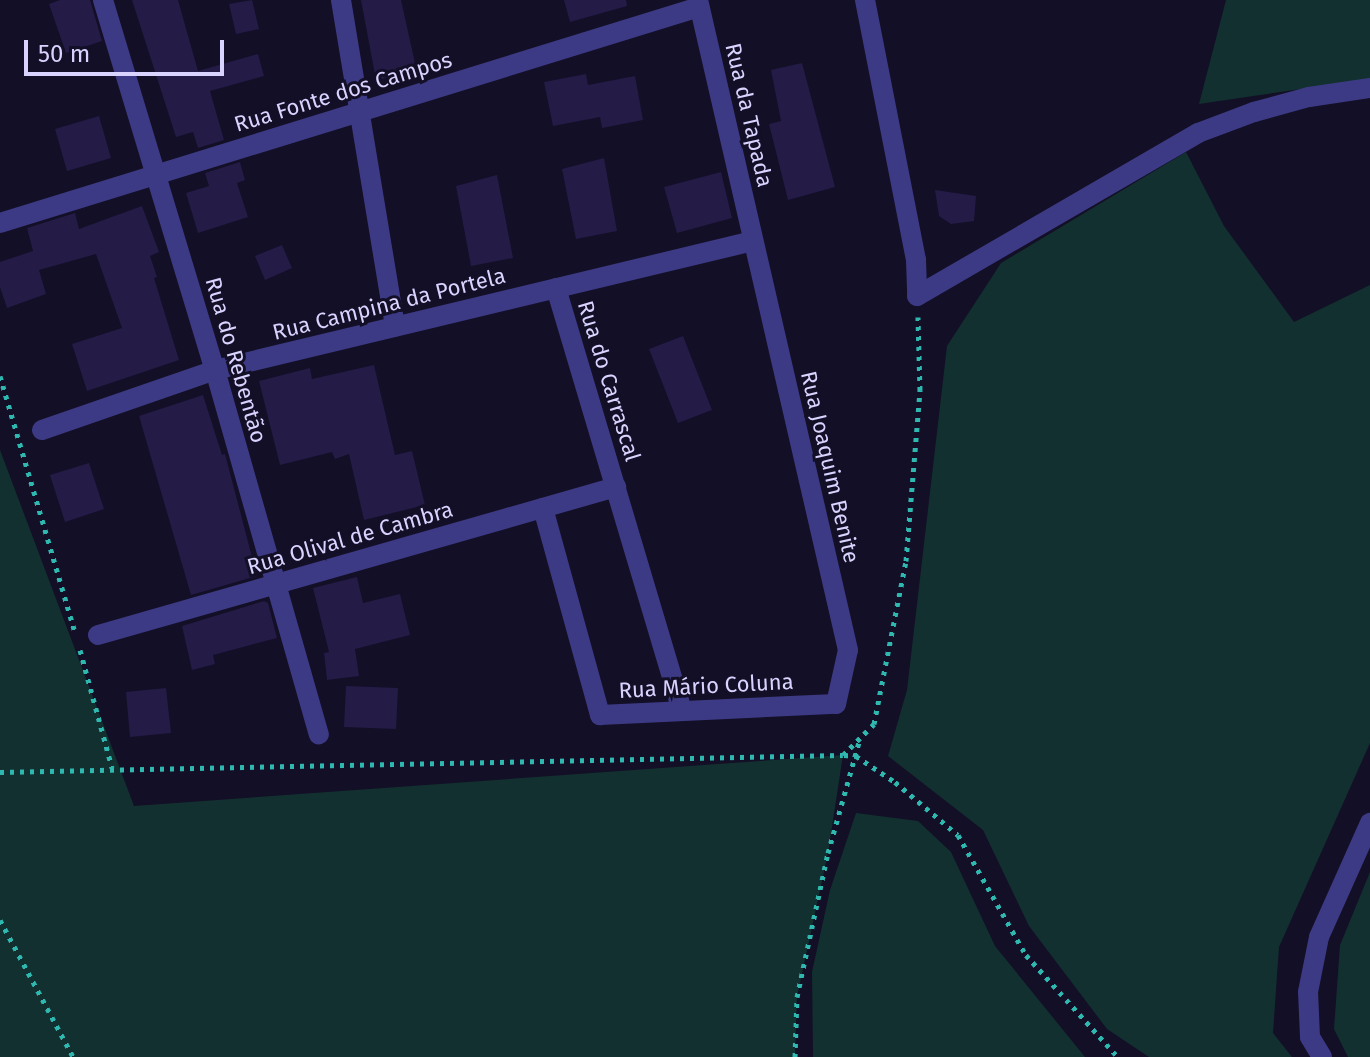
<!DOCTYPE html>
<meta charset="utf-8">
<style>
body{margin:0}
#map{position:relative;width:1370px;height:1057px;overflow:hidden;background:#130f26;font-family:"Fira Sans",sans-serif}
div>[style]{position:absolute}
.green>*{inset:0;background:#12302f}
.building>*{inset:0;background:#241b47}
.path>*{height:5px;margin-top:-2.5px;transform-origin:0;background:repeating-linear-gradient(90deg,#2fb8b0 0 4px,transparent 0 10px)}
.minor>*{height:20px;margin:-10px;padding:0 10px;transform-origin:10px;border-radius:10px;background:#3d3a85}
span{translate:-50% -50%;white-space:nowrap;text-align:center;line-height:1.15;-webkit-text-stroke:6px #130f26;paint-order:stroke}
.street-label{font-size:22px;color:#d9d4ff}
.scale{position:absolute;left:24px;top:40px;width:200px;height:36px;box-sizing:border-box;border:4px solid #d9d4ff;border-top:0;padding-left:10px;font-size:24px;line-height:28px;white-space:nowrap;color:#d9d4ff;-webkit-text-stroke:6px #130f26;paint-order:stroke}
</style>
<div id="map">
<div class="green">
<i style="clip-path:polygon(1226px 0,1370px 0,1370px 79px,1199px 104px)"></i>
<i style="clip-path:polygon(1186px 152px,1224px 226px,1294px 322px,1370px 285px,1370px 743px,1279px 947px,1273px 1033px,1292px 1057px,1149px 1057px,1107px 1029px,1029px 926px,983px 830px,888px 756px,907px 690px,947px 346px,1001px 263px)"></i>
<i style="clip-path:polygon(0 450px,134px 806px,843px 755px,828px 853px,797px 997px,795px 1057px,0 1057px)"></i>
<i style="clip-path:polygon(856px 813px,918px 821px,951px 852px,995px 946px,1085px 1057px,813px 1057px,812px 972px,830px 890px)"></i>
<i style="clip-path:polygon(1370px 872px,1370px 1057px,1348px 1057px,1334px 1029px,1340px 945px)"></i>
</div>
<div class="building">
<i style="clip-path:polygon(60px 0,90px 0,102px 41px,66px 53px,49px 4px)"></i>
<i style="clip-path:polygon(132px 0,178px 0,198px 71px,258px 54px,264px 76px,210px 91px,224px 140px,198px 148px,193px 132px,176px 137px)"></i>
<i style="clip-path:polygon(252px 0,259px 29px,236px 34px,229px 4px)"></i>
<i style="clip-path:polygon(361px 0,401px 0,417px 72px,376px 80px)"></i>
<i style="clip-path:polygon(564px 0,626px 0,627px 6px,570px 22px)"></i>
<i style="clip-path:polygon(802px 63px,835px 187px,788px 200px,769px 124px,781px 121px,771px 70px)"></i>
<i style="clip-path:polygon(586px 74px,588px 85px,635px 76px,643px 120px,602px 128px,600px 117px,553px 126px,544px 82px)"></i>
<i style="clip-path:polygon(99px 116px,111px 158px,67px 171px,55px 129px)"></i>
<i style="clip-path:polygon(604px 158px,617px 231px,576px 239px,562px 169px)"></i>
<i style="clip-path:polygon(240px 162px,245px 180px,237px 183px,248px 217px,198px 233px,186px 193px,209px 186px,205px 173px)"></i>
<i style="clip-path:polygon(721px 172px,732px 218px,677px 233px,664px 187px)"></i>
<i style="clip-path:polygon(497px 175px,513px 258px,471px 266px,456px 186px)"></i>
<i style="clip-path:polygon(935px 190px,976px 196px,974px 221px,951px 224px,939px 216px)"></i>
<i style="clip-path:polygon(142px 206px,159px 252px,150px 256px,157px 277px,154px 278px,179px 360px,87px 391px,72px 344px,122px 328px,96px 254px,39px 270px,46px 294px,7px 308px,0 287px,0 262px,33px 251px,27px 228px,75px 213px,79px 229px)"></i>
<i style="clip-path:polygon(282px 245px,292px 268px,265px 280px,255px 256px)"></i>
<i style="clip-path:polygon(683px 336px,712px 410px,678px 423px,649px 349px)"></i>
<i style="clip-path:polygon(374px 365px,395px 455px,412px 451px,425px 505px,364px 520px,349px 454px,335px 459px,332px 452px,280px 465px,259px 381px,310px 368px,312px 379px)"></i>
<i style="clip-path:polygon(203px 395px,222px 455px,225px 454px,257px 576px,191px 595px,139px 416px)"></i>
<i style="clip-path:polygon(89px 463px,104px 509px,65px 522px,50px 475px)"></i>
<i style="clip-path:polygon(357px 577px,363px 603px,400px 594px,410px 635px,355px 649px,359px 676px,327px 680px,324px 653px,329px 652px,313px 588px)"></i>
<i style="clip-path:polygon(264px 601px,268px 603px,277px 638px,213px 655px,215px 664px,192px 670px,182px 626px)"></i>
<i style="clip-path:polygon(346px 686px,398px 688px,396px 729px,344px 727px)"></i>
<i style="clip-path:polygon(166px 688px,171px 733px,130px 737px,126px 692px)"></i>
</div>
<div class="path">
<i style="left:0;top:376px;width:267px;rotate:73.7deg"></i>
<i style="left:80px;top:650px;width:122px;rotate:74.8deg"></i>
<i style="left:844px;top:755px;width:12px;rotate:5deg"></i>
<i style="left:856px;top:756px;width:47px;rotate:33.7deg"></i>
<i style="left:895px;top:782px;width:82px;rotate:40.1deg"></i>
<i style="left:958px;top:835px;width:138px;rotate:60.5deg"></i>
<i style="left:1026px;top:955px;width:137px;rotate:48deg"></i>
<i style="left:0;top:772px;width:843px;rotate:-1.16deg"></i>
<i style="left:843px;top:755px;width:44px;rotate:-45deg"></i>
<i style="left:874px;top:724px;width:166px;rotate:-78.9deg"></i>
<i style="left:906px;top:561px;width:172px;rotate:-85.3deg"></i>
<i style="left:920px;top:390px;width:73px;rotate:-91.6deg"></i>
<i style="left:0;top:920px;width:155px;rotate:61.9deg"></i>
<i style="left:795px;top:1057px;width:60px;rotate:-88.1deg"></i>
<i style="left:797px;top:997px;width:147px;rotate:-77.9deg"></i>
<i style="left:828px;top:853px;width:115px;rotate:-74.4deg"></i>
</div>
<div class="minor">
<i style="left:103px;top:0;width:387px;rotate:73.2deg"></i>
<i style="left:215px;top:370px;width:379px;rotate:74.1deg"></i>
<i style="left:341px;top:0;width:331px;rotate:80.6deg"></i>
<i style="left:865px;top:0;width:265px;rotate:78.9deg"></i>
<i style="left:916px;top:260px;width:36px;rotate:88deg"></i>
<i style="left:917px;top:296px;width:325px;rotate:-30.1deg"></i>
<i style="left:1198px;top:133px;width:60px;rotate:-20.6deg"></i>
<i style="left:1254px;top:112px;width:57px;rotate:-15.3deg"></i>
<i style="left:1309px;top:97px;width:62px;rotate:-8.4deg"></i>
<i style="left:0;top:223px;width:732px;rotate:-17.17deg"></i>
<i style="left:556px;top:288px;width:441px;rotate:73.4deg"></i>
<i style="left:42px;top:430px;width:183px;rotate:-19.1deg"></i>
<i style="left:215px;top:370px;width:553px;rotate:-13.48deg"></i>
<i style="left:543px;top:508px;width:215px;rotate:74.6deg"></i>
<i style="left:600px;top:715px;width:236px;rotate:-2.7deg"></i>
<i style="left:836px;top:704px;width:55px;rotate:-77.5deg"></i>
<i style="left:848px;top:650px;width:667px;rotate:-102.99deg"></i>
<i style="left:98px;top:635px;width:539px;rotate:-15.95deg"></i>
<i style="left:1322px;top:1057px;width:23px;rotate:-121deg"></i>
<i style="left:1310px;top:1037px;width:45px;rotate:-92.5deg"></i>
<i style="left:1308px;top:992px;width:56px;rotate:-78.7deg"></i>
<i style="left:1319px;top:937px;width:125px;rotate:-65.9deg"></i>
</div>
<div class="street-label">
<span style="left:343px;top:92px;rotate:-17deg">Rua Fonte dos Campos</span>
<span style="left:749px;top:115px;rotate:77deg">Rua da Tapada</span>
<span style="left:389px;top:304px;rotate:-14deg">Rua Campina da Portela</span>
<span style="left:236px;top:360px;rotate:74deg">Rua do Rebentão</span>
<span style="left:609px;top:381px;rotate:73deg">Rua do Carrascal</span>
<span style="left:830px;top:467px;rotate:77deg">Rua Joaquim Benite</span>
<span style="left:350px;top:538px;rotate:-16deg">Rua Olival de Cambra</span>
<span style="left:706px;top:686px;rotate:-3deg">Rua Mário Coluna</span>
</div>
<div class="scale">50 m</div>
</div>
